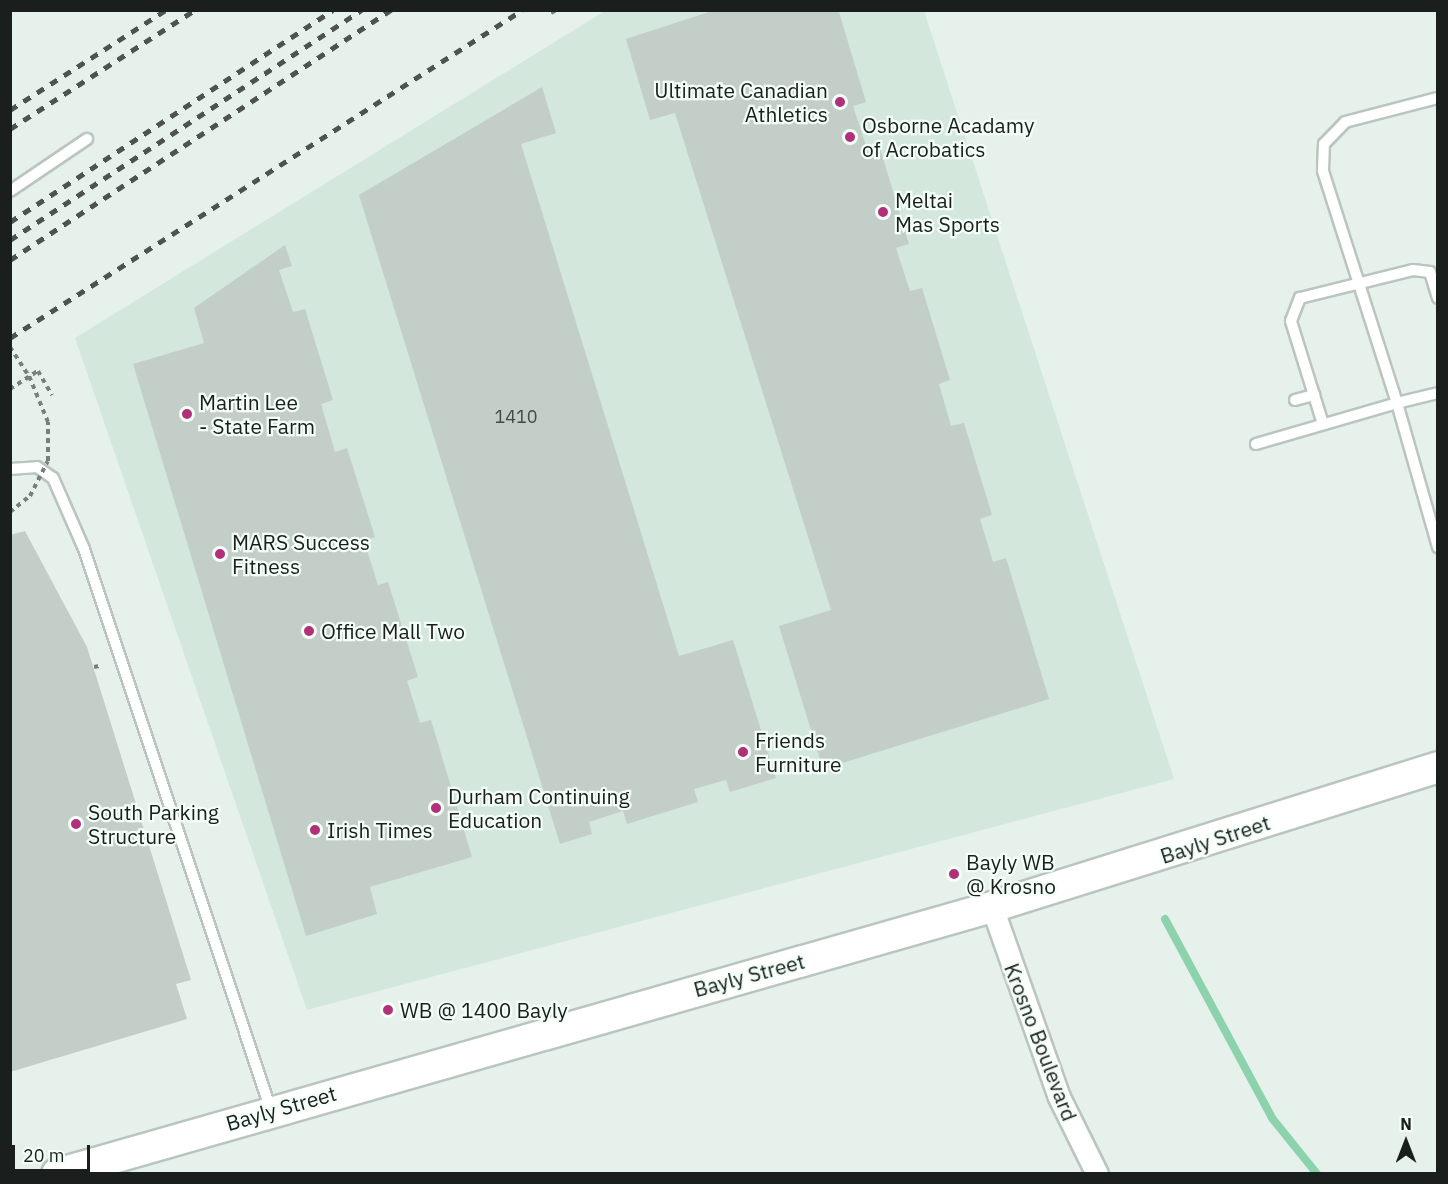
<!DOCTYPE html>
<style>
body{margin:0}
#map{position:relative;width:1448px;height:1184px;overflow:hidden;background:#e6f1eb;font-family:"IBM Plex Sans",sans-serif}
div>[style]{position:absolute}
.built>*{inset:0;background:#d4e7dc}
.stream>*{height:8px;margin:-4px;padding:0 4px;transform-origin:4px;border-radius:4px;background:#8cd2ad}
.building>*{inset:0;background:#c3cec8}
.path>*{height:4px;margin-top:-2px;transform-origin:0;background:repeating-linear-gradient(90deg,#78807c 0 4.5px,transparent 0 9px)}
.roads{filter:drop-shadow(2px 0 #b9c5be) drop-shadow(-2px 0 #b9c5be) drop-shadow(0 2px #b9c5be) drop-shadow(0 -2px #b9c5be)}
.service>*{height:10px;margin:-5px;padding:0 5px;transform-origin:5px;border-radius:5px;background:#fff}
.minor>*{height:21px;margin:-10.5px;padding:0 10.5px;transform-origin:10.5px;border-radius:10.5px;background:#fff}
.secondary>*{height:30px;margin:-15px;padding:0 15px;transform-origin:15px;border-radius:15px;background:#fff}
.rail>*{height:4.5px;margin-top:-2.25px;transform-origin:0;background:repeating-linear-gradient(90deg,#4d5350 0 8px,transparent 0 16px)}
.path-bridge>*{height:4px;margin-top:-2px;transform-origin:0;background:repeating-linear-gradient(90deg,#78807c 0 4.5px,transparent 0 9px)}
.dots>*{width:16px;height:16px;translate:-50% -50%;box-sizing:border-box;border:3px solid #f3fff8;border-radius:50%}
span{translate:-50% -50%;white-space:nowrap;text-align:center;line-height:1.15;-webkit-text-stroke:4.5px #f3fff8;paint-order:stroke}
.number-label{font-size:18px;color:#444a47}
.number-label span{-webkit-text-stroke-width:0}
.poi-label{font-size:21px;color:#1a1e1c}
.right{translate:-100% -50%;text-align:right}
.left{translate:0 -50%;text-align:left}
.street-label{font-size:21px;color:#1a1e1c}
.frame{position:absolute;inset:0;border:12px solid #1a1e1c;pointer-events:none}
.north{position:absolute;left:1376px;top:1112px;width:60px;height:60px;-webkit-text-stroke:4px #f3fff8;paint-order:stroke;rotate:0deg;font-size:16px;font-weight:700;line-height:24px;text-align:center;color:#1a1e1c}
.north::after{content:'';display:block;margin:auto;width:21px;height:27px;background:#1a1e1c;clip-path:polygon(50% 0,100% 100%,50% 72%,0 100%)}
.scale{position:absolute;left:12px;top:1145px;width:78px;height:27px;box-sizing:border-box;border:3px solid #1a1e1c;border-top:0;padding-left:8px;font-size:18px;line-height:21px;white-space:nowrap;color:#1a1e1c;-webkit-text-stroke:4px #f3fff8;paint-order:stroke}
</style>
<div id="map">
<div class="built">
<i style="clip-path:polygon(605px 11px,924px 11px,1174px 779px,307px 1010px,75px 338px)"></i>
</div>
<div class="stream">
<i style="left:1165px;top:919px;width:226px;rotate:61.7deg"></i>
<i style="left:1272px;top:1118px;width:72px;rotate:51.2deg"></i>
</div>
<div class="building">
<i style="clip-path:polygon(715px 10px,839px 12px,866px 102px,853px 106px,868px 152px,880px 148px,909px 244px,896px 248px,910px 291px,922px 288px,950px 380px,939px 384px,951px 426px,964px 423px,992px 515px,980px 519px,993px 562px,1006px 558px,1049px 699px,823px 769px,779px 626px,831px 610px,675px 113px,650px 120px,626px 39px)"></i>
<i style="clip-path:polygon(542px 87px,556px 133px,521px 144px,679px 656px,733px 640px,776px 778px,730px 792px,726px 780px,694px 789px,698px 802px,627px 824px,623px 811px,589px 822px,592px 834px,560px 844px,359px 195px)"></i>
<i style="clip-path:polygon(285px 245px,292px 266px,279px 270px,293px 312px,305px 309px,333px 400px,321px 404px,335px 452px,347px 448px,375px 537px,364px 541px,378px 585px,388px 582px,418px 677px,407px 681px,409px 687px,420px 723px,431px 720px,472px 857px,370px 887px,377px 914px,306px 936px,133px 364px,204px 343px,194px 308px)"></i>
<i style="clip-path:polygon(25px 531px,87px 647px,191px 980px,176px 984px,187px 1019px,10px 1072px,10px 535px)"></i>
</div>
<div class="path">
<i style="left:551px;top:13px;width:7px;rotate:-27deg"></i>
<i style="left:10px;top:347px;width:35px;rotate:57deg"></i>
<i style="left:10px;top:389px;width:33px;rotate:-33deg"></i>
<i style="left:38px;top:371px;width:28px;rotate:60deg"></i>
<i style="left:94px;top:667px;width:5px;rotate:-11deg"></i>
</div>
<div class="roads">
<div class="service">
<i style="left:10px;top:191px;width:93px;rotate:-34deg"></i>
<i style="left:1438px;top:393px;width:42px;rotate:166.3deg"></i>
<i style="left:1397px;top:403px;width:150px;rotate:74.1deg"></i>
<i style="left:1295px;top:400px;width:20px;rotate:-15deg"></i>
<i style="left:1323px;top:424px;width:108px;rotate:-107.3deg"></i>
<i style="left:1291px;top:321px;width:25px;rotate:-69deg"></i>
<i style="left:1300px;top:298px;width:116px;rotate:-13.9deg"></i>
<i style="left:1413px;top:270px;width:17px;rotate:7deg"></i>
<i style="left:1430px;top:272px;width:27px;rotate:73deg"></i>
<i style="left:1256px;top:444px;width:147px;rotate:-16.2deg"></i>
<i style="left:1397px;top:403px;width:244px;rotate:-107.7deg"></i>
<i style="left:1323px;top:171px;width:27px;rotate:-88deg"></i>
<i style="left:1324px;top:144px;width:30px;rotate:-46deg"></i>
<i style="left:1345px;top:122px;width:96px;rotate:-14.5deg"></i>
<i style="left:10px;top:469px;width:27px;rotate:-4deg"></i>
<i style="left:37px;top:467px;width:19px;rotate:35deg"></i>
<i style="left:53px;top:478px;width:77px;rotate:66.4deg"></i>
<i style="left:84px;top:549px;width:591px;rotate:71.57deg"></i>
</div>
<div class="minor">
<i style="left:992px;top:907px;width:201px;rotate:70.6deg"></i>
<i style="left:1059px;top:1097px;width:86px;rotate:63.7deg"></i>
</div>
<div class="secondary">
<i style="left:57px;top:1174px;width:972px;rotate:-15.94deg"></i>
<i style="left:992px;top:907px;width:467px;rotate:-17.4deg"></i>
</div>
</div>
<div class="rail">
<i style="left:10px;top:110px;width:185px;rotate:-32.7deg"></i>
<i style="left:10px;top:129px;width:220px;rotate:-32.8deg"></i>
<i style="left:10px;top:222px;width:386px;rotate:-33.3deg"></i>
<i style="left:10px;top:240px;width:420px;rotate:-33.2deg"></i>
<i style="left:10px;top:260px;width:456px;rotate:-33.3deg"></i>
<i style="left:10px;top:338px;width:608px;rotate:-32.64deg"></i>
</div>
<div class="path-bridge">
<i style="left:10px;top:512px;width:26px;rotate:-39deg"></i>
<i style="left:30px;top:496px;width:39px;rotate:-63deg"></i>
<i style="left:48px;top:461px;width:39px;rotate:-90deg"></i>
<i style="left:48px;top:422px;width:50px;rotate:-112.4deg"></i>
</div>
<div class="dots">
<i style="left:840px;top:102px;background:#b22f79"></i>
<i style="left:850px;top:137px;background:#b22f79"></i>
<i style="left:883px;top:212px;background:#b22f79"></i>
<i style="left:187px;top:414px;background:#b22f79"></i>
<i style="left:220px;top:554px;background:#b22f79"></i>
<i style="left:309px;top:631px;background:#b22f79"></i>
<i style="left:743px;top:752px;background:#b22f79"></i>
<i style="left:436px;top:808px;background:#b22f79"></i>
<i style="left:76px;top:824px;background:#b22f79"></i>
<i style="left:315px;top:830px;background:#b22f79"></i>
<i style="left:954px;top:874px;background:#b22f79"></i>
<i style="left:388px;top:1010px;background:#b22f79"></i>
</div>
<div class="number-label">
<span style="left:516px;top:417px">1410</span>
</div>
<div class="poi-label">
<span class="right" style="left:828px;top:102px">Ultimate Canadian<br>Athletics</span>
<span class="left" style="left:862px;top:137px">Osborne Acadamy<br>of Acrobatics</span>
<span class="left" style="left:895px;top:212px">Meltai<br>Mas Sports</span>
<span class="left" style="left:199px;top:414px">Martin Lee<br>- State Farm</span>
<span class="left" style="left:232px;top:554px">MARS Success<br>Fitness</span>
<span class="left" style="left:321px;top:631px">Office Mall Two</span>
<span class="left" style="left:755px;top:752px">Friends<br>Furniture</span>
<span class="left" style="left:448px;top:808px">Durham Continuing<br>Education</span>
<span class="left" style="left:88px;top:824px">South Parking<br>Structure</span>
<span class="left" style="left:327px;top:830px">Irish Times</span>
<span class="left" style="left:966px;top:874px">Bayly WB<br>@ Krosno</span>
<span class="left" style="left:400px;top:1010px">WB @ 1400 Bayly</span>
</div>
<div class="street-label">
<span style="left:1215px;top:839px;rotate:-18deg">Bayly Street</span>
<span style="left:749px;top:975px;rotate:-15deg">Bayly Street</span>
<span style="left:1041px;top:1042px;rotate:69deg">Krosno Boulevard</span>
<span style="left:281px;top:1108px;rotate:-16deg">Bayly Street</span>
</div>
<div class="frame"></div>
<div class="north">N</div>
<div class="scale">20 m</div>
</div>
